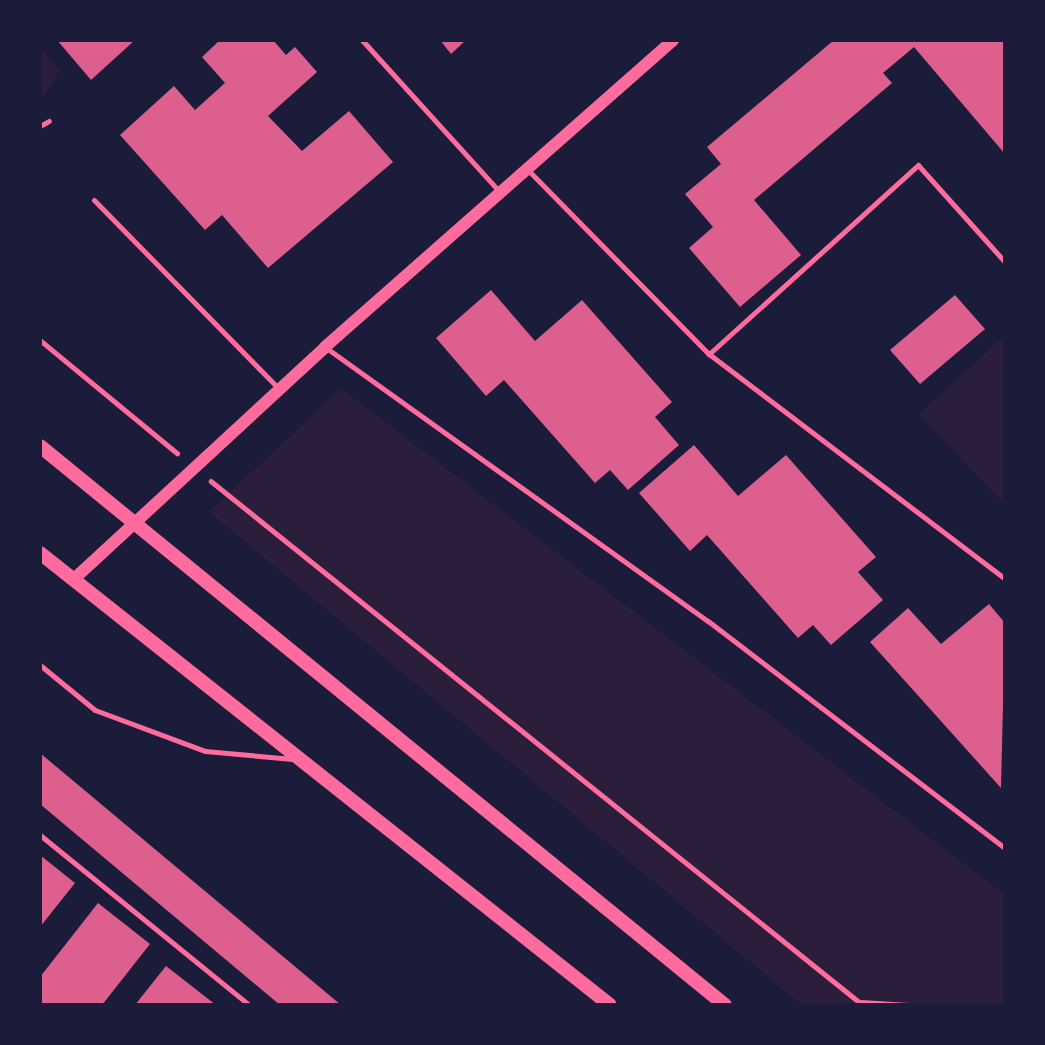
<!DOCTYPE html>
<style>
body{margin:0}
#map{position:relative;width:1045px;height:1045px;overflow:hidden;background:#1b1b3a;font-family:"DM Sans",sans-serif}
div>[style]{position:absolute}
.green>*{inset:0;background:#2a1e3b}
.building>*{inset:0;background:#dd5f8e}
.path>*{height:4.5px;margin:-2.25px;padding:0 2.25px;transform-origin:2.25px;border-radius:2.25px;background:#ff6b9d}
.service>*{height:5px;margin:-2.5px;padding:0 2.5px;transform-origin:2.5px;border-radius:2.5px;background:#ff6b9d}
.tertiary>*{height:12px;margin:-6px;padding:0 6px;transform-origin:6px;border-radius:6px;background:#ff6b9d}
.secondary>*{height:14px;margin:-7px;padding:0 7px;transform-origin:7px;border-radius:7px;background:#ff6b9d}
span{translate:-50% -50%;white-space:nowrap;text-align:center;line-height:1.15;-webkit-text-stroke:5px #1b1b3a;paint-order:stroke}
.frame{position:absolute;inset:0;border:42px solid #1b1b3a;pointer-events:none}
</style>
<div id="map">
<div class="green">
<i style="clip-path:polygon(40px 47px,60px 71px,42px 99px,40px 97px)"></i>
<i style="clip-path:polygon(1005px 335px,1005px 505px,919px 414px)"></i>
<i style="clip-path:polygon(341px 388px,1005px 895px,1005px 1005px,802px 1005px,209px 512px)"></i>
</div>
<div class="building">
<i style="clip-path:polygon(57px 40px,135px 40px,91px 80px)"></i>
<i style="clip-path:polygon(220px 40px,273px 40px,286px 55px,295px 47px,317px 72px,268px 116px,302px 151px,349px 111px,393px 162px,268px 268px,222px 215px,205px 230px,120px 135px,174px 86px,195px 110px,225px 83px,202px 57px)"></i>
<i style="clip-path:polygon(440px 40px,466px 40px,451px 54px)"></i>
<i style="clip-path:polygon(834px 40px,1005px 40px,1005px 154px,914px 47px,883px 73px,892px 83px,754px 200px,801px 255px,740px 307px,689px 248px,713px 227px,685px 194px,721px 164px,707px 147px)"></i>
<i style="clip-path:polygon(491px 290px,535px 341px,582px 300px,672px 402px,655px 417px,679px 445px,628px 490px,610px 470px,595px 483px,504px 380px,486px 396px,436px 338px)"></i>
<i style="clip-path:polygon(955px 295px,985px 329px,920px 384px,890px 350px)"></i>
<i style="clip-path:polygon(694px 445px,738px 496px,786px 455px,876px 557px,858px 572px,883px 600px,831px 645px,813px 625px,798px 638px,707px 535px,690px 551px,639px 493px)"></i>
<i style="clip-path:polygon(989px 604px,1005px 623px,1001px 788px,870px 642px,908px 608px,941px 644px)"></i>
<i style="clip-path:polygon(40px 753px,341px 1005px,280px 1005px,40px 804px)"></i>
<i style="clip-path:polygon(40px 855px,75px 883px,40px 927px)"></i>
<i style="clip-path:polygon(98px 903px,150px 944px,102px 1005px,40px 1005px,40px 977px)"></i>
<i style="clip-path:polygon(166px 966px,216px 1005px,135px 1005px)"></i>
</div>
<div class="path">
<i style="left:40px;top:126px;width:10px;rotate:-29deg"></i>
<i style="left:40px;top:340px;width:178px;rotate:39.5deg"></i>
<i style="left:211px;top:481px;width:836px;rotate:38.79deg"></i>
<i style="left:861px;top:1002px;width:48px;rotate:3.6deg"></i>
</div>
<div class="service">
<i style="left:362px;top:40px;width:205px;rotate:47.8deg"></i>
<i style="left:527px;top:169px;width:260px;rotate:45.5deg"></i>
<i style="left:709px;top:354px;width:372px;rotate:37.2deg"></i>
<i style="left:94px;top:200px;width:264px;rotate:45.6deg"></i>
<i style="left:325px;top:347px;width:471px;rotate:35.6deg"></i>
<i style="left:708px;top:621px;width:374px;rotate:37.4deg"></i>
<i style="left:709px;top:354px;width:282px;rotate:-42.1deg"></i>
<i style="left:918px;top:165px;width:130px;rotate:48.1deg"></i>
<i style="left:40px;top:665px;width:71px;rotate:39.3deg"></i>
<i style="left:95px;top:710px;width:117px;rotate:20.4deg"></i>
<i style="left:205px;top:751px;width:88px;rotate:5.2deg"></i>
<i style="left:40px;top:835px;width:269px;rotate:39.1deg"></i>
</div>
<div class="tertiary">
<i style="left:74px;top:579px;width:342px;rotate:-42.7deg"></i>
<i style="left:325px;top:347px;width:464px;rotate:-41.4deg"></i>
</div>
<div class="secondary">
<i style="left:40px;top:446px;width:884px;rotate:39.22deg"></i>
<i style="left:40px;top:553px;width:727px;rotate:38.41deg"></i>
</div>
<div class="frame"></div>
</div>
